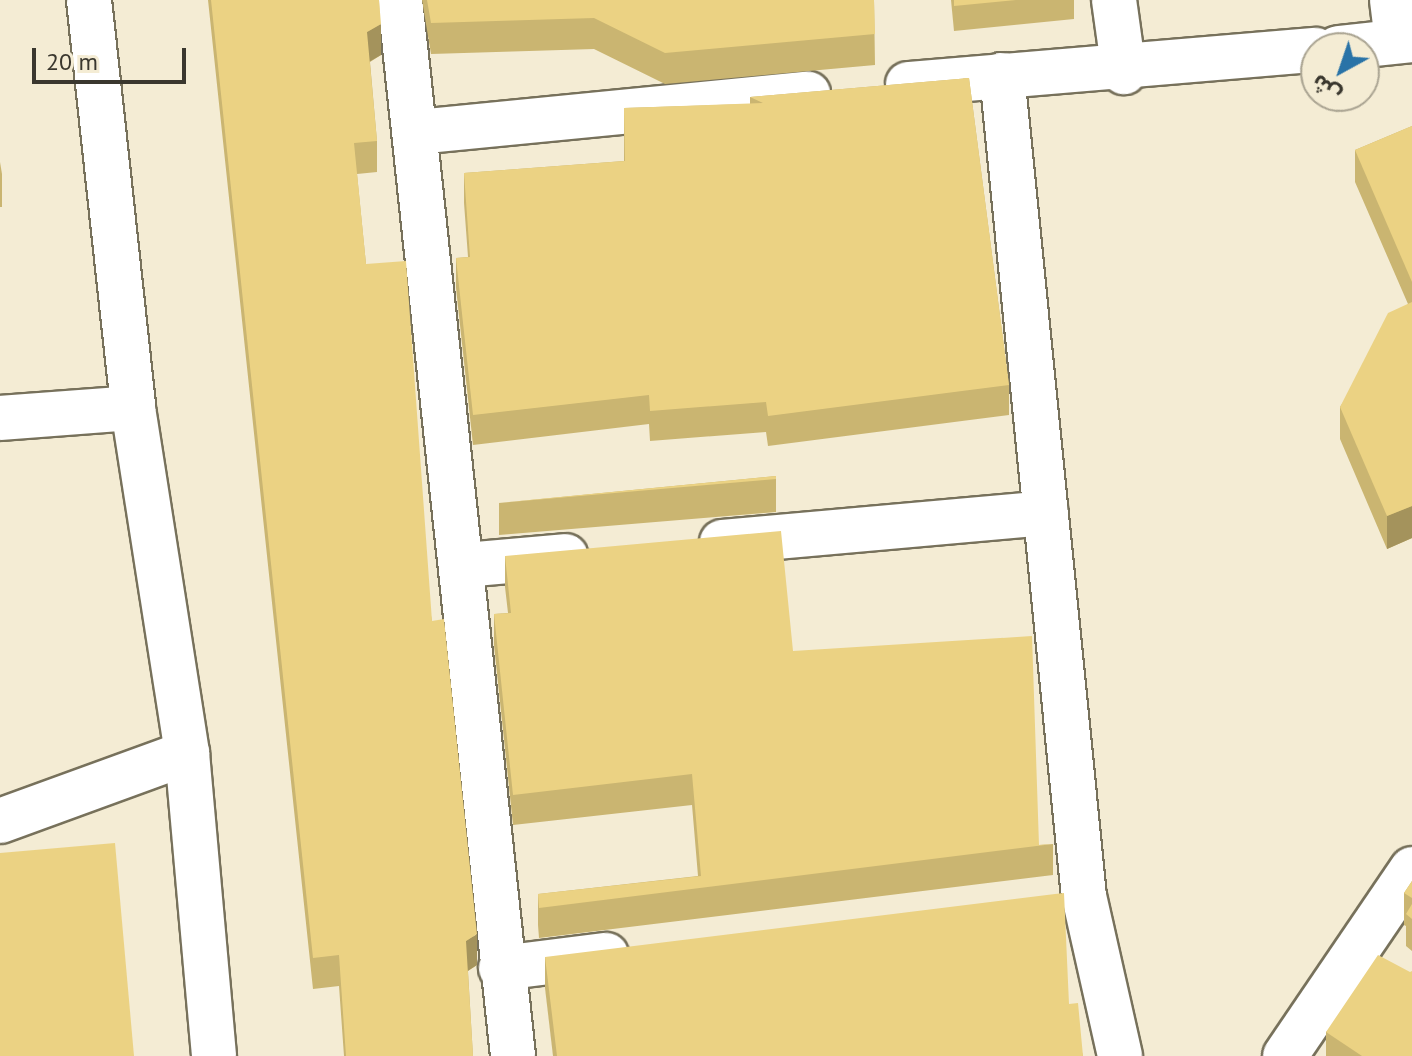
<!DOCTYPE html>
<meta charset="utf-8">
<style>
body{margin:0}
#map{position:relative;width:1412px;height:1056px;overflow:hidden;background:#f4ecd4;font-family:"PT Sans","Noto Sans Arabic",sans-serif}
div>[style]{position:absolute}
.roads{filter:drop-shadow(2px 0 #77715b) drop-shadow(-2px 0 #77715b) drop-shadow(0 2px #77715b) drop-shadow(0 -2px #77715b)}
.minor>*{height:44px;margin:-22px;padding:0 22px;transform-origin:22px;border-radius:22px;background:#fff}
.major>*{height:44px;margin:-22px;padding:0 22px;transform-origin:22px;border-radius:22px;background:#fff}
.wall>*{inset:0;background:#cab571}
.shaded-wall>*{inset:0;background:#a4935c}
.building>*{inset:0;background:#ebd283}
span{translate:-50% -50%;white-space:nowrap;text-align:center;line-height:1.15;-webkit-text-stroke:6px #f4ecd4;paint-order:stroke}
.north{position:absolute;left:1300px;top:32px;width:80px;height:80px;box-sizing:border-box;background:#f4ecd4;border:2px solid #aaa492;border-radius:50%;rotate:220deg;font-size:22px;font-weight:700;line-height:32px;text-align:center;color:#3a372e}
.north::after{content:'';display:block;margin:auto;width:28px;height:36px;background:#2973a7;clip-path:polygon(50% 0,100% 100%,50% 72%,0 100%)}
.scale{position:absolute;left:32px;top:48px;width:154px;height:36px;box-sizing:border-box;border:4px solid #3a372e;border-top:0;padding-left:10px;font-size:24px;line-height:28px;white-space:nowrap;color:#3a372e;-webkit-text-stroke:6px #f4ecd4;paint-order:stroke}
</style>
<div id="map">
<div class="roads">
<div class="minor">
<i style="left:400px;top:0;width:1062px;rotate:83.89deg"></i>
<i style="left:1114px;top:0;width:73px;rotate:82.1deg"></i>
<i style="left:1392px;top:0;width:41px;rotate:83deg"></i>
<i style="left:1338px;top:48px;width:74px;rotate:-6.2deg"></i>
<i style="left:1002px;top:75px;width:825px;rotate:84.3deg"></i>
<i style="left:1084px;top:896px;width:164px;rotate:77.3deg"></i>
<i style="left:908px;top:84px;width:409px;rotate:-4.8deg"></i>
<i style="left:417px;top:132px;width:393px;rotate:-5.6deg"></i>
<i style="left:0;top:418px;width:133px;rotate:-4.3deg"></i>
<i style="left:722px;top:542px;width:325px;rotate:-5.1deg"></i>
<i style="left:465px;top:565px;width:101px;rotate:-5.1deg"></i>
<i style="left:0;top:821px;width:199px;rotate:-20deg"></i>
<i style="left:501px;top:968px;width:106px;rotate:-7.1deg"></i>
<i style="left:1285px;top:1056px;width:226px;rotate:-55.8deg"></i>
</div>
<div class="major">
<i style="left:89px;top:0;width:410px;rotate:83.8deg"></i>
<i style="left:133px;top:408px;width:349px;rotate:81.1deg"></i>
<i style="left:187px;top:753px;width:304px;rotate:84.9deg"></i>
</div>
</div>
<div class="wall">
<i style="clip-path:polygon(208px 0,379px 0,381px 55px,370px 62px,377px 141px,377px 172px,357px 174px,366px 264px,432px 621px,477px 965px,468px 971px,473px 1056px,344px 1056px,339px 986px,313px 989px)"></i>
<i style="clip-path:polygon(422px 0,874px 0,875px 65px,665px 84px,594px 49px,431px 54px)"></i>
<i style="clip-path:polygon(951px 0,1074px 0,1074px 19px,954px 31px)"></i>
<i style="clip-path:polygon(969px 78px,1009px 385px,1009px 415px,768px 446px,766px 432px,650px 441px,649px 424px,473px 445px,456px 288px,456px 258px,468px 257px,464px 203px,464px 173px,624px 161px,624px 108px,750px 104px,750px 97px)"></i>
<i style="clip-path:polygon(1412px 126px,1412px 538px,1387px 549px,1340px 439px,1340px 407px,1408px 304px,1355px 182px,1355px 150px)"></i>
<i style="clip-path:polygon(0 162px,2px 174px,2px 207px,0 207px)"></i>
<i style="clip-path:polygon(776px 476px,776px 512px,499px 535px,499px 503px)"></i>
<i style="clip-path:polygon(505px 556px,793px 651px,1039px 845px,1053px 844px,1053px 875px,539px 938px,538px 925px,538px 894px,698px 876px,692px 805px,513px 825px,494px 645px,494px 614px,508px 613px,505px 587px)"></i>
<i style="clip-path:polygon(1412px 881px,1412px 951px,1406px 946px,1406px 926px,1404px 925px,1404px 893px)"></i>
<i style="clip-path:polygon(545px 957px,1069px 1004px,1083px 1056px,553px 1056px,545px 988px)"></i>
<i style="clip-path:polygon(1410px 972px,1412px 1056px,1326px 1056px,1326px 1032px)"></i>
</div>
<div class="shaded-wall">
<i style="clip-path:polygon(381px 24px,381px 55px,367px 63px,367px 32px)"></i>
<i style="clip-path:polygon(1412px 506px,1412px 538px,1387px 549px,1387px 516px)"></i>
<i style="clip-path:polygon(477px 934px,477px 965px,466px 972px,466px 941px)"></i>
</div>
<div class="building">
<i style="clip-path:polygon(211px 0,379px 0,381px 24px,367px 32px,377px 141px,354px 143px,366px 264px,406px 261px,432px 621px,444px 619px,477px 934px,466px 941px,473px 1056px,346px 1056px,339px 955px,313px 958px)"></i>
<i style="clip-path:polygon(427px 0,874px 0,875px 34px,665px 53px,594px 18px,431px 23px)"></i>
<i style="clip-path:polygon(954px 0,1016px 0,954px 6px)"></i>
<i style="clip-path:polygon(969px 78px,1009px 385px,768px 416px,766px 402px,650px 411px,649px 395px,473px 415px,456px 258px,470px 257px,464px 173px,625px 161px,624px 108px,763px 103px,750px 97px)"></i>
<i style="clip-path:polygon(1412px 126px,1412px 282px,1355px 150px)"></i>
<i style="clip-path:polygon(1412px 302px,1412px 506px,1387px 516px,1340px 407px,1388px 313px)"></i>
<i style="clip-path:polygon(776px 476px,776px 479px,499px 503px)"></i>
<i style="clip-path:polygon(781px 531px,793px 651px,1032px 636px,1039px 845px,1053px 844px,539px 908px,538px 894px,701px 876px,692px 774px,513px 795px,494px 614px,511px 613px,505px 556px)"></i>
<i style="clip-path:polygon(115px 843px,134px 1056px,0 1056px,0 853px)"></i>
<i style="clip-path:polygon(1412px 881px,1412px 898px,1404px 893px)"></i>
<i style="clip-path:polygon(1064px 893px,1069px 1004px,1078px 1003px,1083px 1056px,557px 1056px,545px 957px)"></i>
<i style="clip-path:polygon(1412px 904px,1412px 919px,1406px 914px)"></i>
<i style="clip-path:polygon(1378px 955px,1410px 972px,1412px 971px,1412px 1056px,1362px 1056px,1326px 1032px)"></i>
</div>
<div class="north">ش</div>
<div class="scale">20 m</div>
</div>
